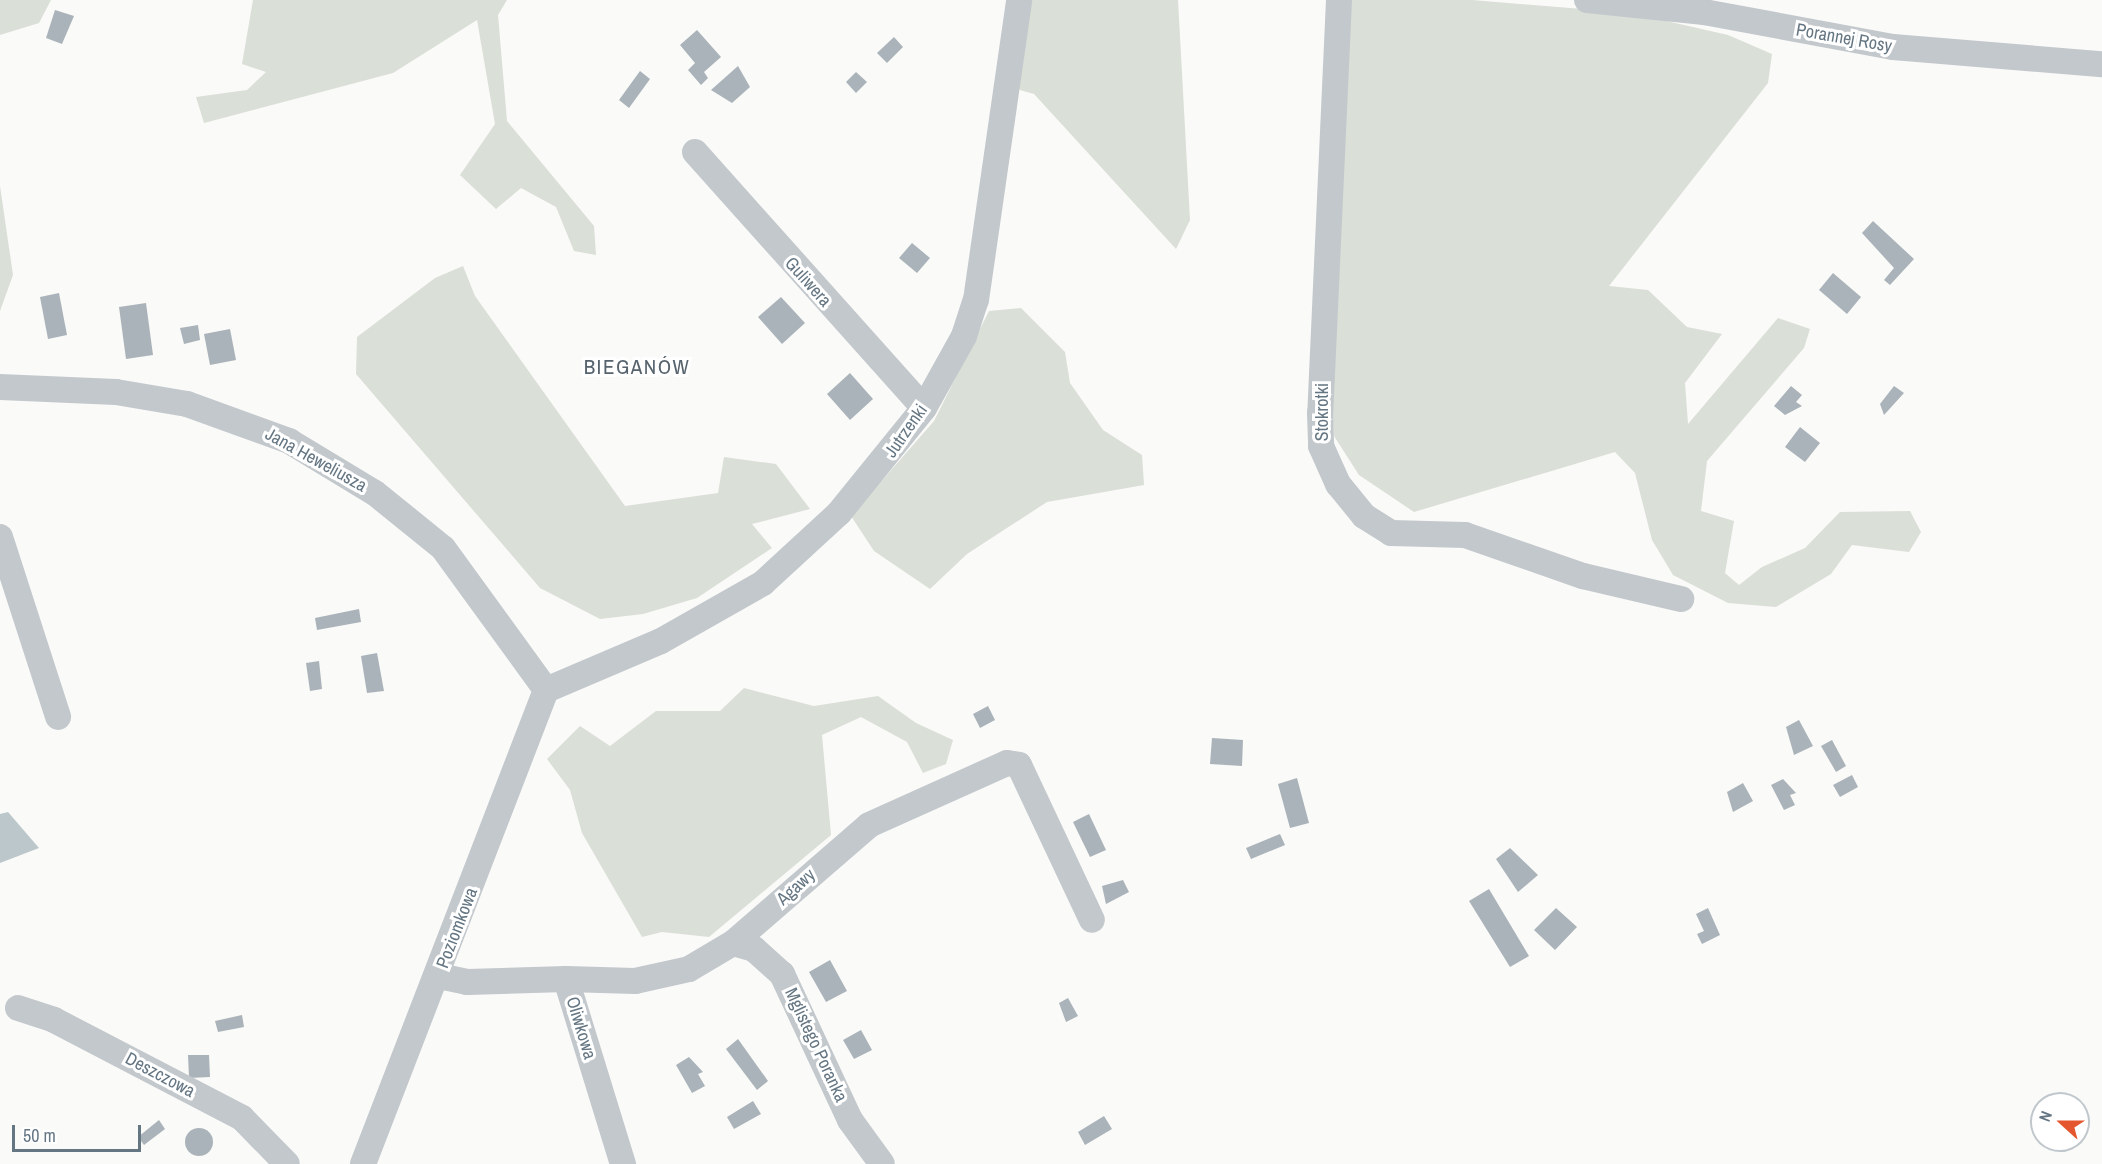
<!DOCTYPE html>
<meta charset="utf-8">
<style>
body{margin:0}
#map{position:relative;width:2102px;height:1164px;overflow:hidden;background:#fafaf8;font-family:"Archivo Narrow",sans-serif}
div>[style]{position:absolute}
.green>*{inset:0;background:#dadfd7}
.water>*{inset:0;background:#bbc7cb}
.building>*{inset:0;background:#aab3b9}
.round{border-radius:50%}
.minor>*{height:26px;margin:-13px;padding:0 13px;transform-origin:13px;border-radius:13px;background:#c3c8cc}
span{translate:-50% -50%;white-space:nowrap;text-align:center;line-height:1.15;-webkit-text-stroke:6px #fff;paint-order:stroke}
.street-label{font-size:18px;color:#657683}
.quarter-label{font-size:21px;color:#57646e;letter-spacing:1.5px}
.north{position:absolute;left:2030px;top:1092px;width:60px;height:60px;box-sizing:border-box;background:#fff;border:2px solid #c1c8cd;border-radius:50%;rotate:291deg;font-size:16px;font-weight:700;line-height:24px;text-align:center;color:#657683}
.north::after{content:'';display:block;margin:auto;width:21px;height:27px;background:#e4572e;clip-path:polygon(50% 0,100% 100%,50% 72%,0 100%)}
.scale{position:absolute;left:12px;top:1125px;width:129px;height:27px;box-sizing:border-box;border:3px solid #657683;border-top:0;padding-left:8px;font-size:18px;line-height:21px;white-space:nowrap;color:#657683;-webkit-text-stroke:4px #fff;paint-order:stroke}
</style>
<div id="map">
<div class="green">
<i style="clip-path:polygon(0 0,51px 0,39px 23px,0 35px)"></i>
<i style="clip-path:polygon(253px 0,507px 0,498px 15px,507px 121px,594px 226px,596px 255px,574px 251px,556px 207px,521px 188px,496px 209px,460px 175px,495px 124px,477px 20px,393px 73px,204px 123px,196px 97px,247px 90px,266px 72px,242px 64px)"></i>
<i style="clip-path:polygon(1030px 0,1178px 0,1190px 220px,1176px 249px,1034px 94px,1020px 90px,1014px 79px)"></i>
<i style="clip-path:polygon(1344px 0,1472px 0,1631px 13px,1728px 35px,1772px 54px,1768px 83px,1609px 286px,1648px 290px,1687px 327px,1722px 334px,1685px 383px,1688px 424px,1778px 318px,1810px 329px,1804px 348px,1707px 461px,1701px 511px,1734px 521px,1725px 573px,1739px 585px,1762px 567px,1805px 548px,1840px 512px,1910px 511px,1921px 532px,1909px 552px,1852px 545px,1831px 574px,1776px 607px,1728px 603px,1673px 575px,1652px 540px,1635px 473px,1615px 452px,1414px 512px,1359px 475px,1334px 436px,1328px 355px)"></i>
<i style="clip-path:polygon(0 186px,13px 275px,0 311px)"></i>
<i style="clip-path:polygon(463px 266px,475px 296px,625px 506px,718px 493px,724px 457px,776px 464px,810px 509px,752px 524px,772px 548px,697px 598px,643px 614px,600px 619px,540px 588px,356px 374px,357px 337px,435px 278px)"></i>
<i style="clip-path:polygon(1021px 308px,1065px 352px,1070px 383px,1103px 430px,1142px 455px,1144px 485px,1047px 502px,967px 554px,930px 589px,874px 551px,851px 516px,934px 421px,989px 311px)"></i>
<i style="clip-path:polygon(744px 688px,814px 706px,878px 696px,916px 723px,953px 740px,946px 764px,923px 773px,907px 742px,861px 717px,822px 735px,831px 835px,709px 937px,662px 932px,642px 937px,582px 833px,570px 790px,547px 759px,580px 726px,610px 746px,656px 711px,720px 711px)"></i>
</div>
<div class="water">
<i style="clip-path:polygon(8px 812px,39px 848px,0 863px,0 814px)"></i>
</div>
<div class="building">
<i style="clip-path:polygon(55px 10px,74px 16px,62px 44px,46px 38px)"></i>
<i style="clip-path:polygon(697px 30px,721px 57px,704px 72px,708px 78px,701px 85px,688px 70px,695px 63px,680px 45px)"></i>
<i style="clip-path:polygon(894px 37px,903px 47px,887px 63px,877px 53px)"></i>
<i style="clip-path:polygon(738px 66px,750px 87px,732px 103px,711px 90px)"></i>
<i style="clip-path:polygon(640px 71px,650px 79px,629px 108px,619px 100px)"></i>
<i style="clip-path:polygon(856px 72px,867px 82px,856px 93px,846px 82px)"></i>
<i style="clip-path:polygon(1873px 221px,1914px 259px,1890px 285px,1884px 280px,1894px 268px,1862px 233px)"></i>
<i style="clip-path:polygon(912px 243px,930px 258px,917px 273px,899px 258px)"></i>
<i style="clip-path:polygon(1833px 273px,1861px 297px,1847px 314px,1819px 290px)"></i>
<i style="clip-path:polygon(59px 293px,67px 335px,48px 339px,40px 297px)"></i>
<i style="clip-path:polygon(781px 297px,805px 323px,782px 344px,758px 317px)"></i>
<i style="clip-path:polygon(146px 303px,153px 355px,126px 359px,119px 307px)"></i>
<i style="clip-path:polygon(198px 325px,200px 340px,184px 344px,180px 328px)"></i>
<i style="clip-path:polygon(230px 329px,236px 360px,210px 365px,204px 334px)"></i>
<i style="clip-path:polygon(850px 373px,873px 399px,850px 420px,827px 394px)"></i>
<i style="clip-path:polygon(1791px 386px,1802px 395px,1796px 402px,1802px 406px,1785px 415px,1774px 406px)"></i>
<i style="clip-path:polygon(1894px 386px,1904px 393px,1884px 415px,1880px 404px)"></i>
<i style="clip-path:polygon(1800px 427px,1820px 443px,1805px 462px,1785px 447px)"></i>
<i style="clip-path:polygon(359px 609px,361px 622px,317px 630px,315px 618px)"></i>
<i style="clip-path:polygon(377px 653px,384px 691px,367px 693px,361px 656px)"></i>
<i style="clip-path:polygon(319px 661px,322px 689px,310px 691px,306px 663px)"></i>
<i style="clip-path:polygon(988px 706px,995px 720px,980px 728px,973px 714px)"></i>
<i style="clip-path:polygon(1799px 720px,1813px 746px,1794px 755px,1786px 727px)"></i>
<i style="clip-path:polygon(1212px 738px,1243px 740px,1242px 766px,1210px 764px)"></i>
<i style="clip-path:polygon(1832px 740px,1846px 766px,1836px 772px,1821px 746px)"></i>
<i style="clip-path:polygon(1852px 775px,1858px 787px,1840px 797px,1833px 785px)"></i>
<i style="clip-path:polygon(1297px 778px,1309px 823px,1290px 828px,1278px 784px)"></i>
<i style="clip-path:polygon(1783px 779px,1796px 793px,1790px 795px,1795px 805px,1784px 810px,1771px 785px)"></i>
<i style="clip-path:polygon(1743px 783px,1753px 801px,1733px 812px,1727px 792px)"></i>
<i style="clip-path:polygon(1089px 814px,1106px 850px,1090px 857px,1073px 822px)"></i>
<i style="clip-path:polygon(1280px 834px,1285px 845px,1251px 859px,1246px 848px)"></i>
<i style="clip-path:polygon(1510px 848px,1538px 875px,1518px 892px,1496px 859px)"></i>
<i style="clip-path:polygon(1123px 880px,1129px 892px,1106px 904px,1102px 886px)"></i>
<i style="clip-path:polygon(1489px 889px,1529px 956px,1510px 967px,1469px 901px)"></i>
<i style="clip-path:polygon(1556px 908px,1577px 927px,1555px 950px,1534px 930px)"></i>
<i style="clip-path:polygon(1708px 908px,1720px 935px,1702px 944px,1697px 934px,1704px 931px,1696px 914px)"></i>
<i style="clip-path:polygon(830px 960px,847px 991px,826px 1002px,809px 972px)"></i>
<i style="clip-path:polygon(1068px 998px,1078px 1016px,1066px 1022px,1059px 1003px)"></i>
<i style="clip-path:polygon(242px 1015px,244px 1027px,218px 1032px,215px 1021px)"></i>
<i style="clip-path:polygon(861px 1030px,872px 1050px,854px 1059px,843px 1040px)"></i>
<i style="clip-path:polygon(738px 1039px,768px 1081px,757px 1090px,726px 1049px)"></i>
<i style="clip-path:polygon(188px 1055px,209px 1055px,210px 1077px,189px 1078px)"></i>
<i style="clip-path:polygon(689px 1057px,703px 1072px,698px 1074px,705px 1086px,692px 1093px,676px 1065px)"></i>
<i style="clip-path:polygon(753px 1101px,761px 1114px,734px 1129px,727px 1117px)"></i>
<i style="clip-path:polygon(1104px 1116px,1112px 1129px,1085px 1145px,1078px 1132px)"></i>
<i style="clip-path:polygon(159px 1120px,165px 1129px,144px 1145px,138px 1137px)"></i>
<i class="round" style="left:185px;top:1128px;width:28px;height:28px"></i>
</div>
<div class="minor">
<i style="left:1339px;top:0;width:413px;rotate:92.6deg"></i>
<i style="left:1320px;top:413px;width:33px;rotate:88deg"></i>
<i style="left:1321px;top:446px;width:42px;rotate:65.9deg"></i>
<i style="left:1338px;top:484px;width:41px;rotate:50.9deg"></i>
<i style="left:1364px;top:516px;width:32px;rotate:32deg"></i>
<i style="left:1391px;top:533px;width:74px;rotate:1.5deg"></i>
<i style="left:1465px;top:535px;width:125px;rotate:19.2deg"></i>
<i style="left:1583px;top:576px;width:101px;rotate:13.2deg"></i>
<i style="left:1587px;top:0;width:118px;rotate:5.9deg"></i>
<i style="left:1704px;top:12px;width:192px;rotate:10.5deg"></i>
<i style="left:1893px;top:47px;width:210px;rotate:4.7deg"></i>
<i style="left:695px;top:152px;width:343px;rotate:48.2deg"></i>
<i style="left:0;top:387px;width:116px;rotate:2.5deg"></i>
<i style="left:116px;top:392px;width:72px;rotate:9.6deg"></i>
<i style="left:187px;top:404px;width:109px;rotate:19.9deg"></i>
<i style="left:289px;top:441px;width:100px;rotate:31.2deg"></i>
<i style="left:375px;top:493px;width:87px;rotate:39deg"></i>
<i style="left:443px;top:548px;width:175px;rotate:54deg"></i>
<i style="left:0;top:537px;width:189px;rotate:72.1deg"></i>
<i style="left:546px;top:690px;width:125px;rotate:-23.1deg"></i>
<i style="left:661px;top:641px;width:117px;rotate:-29.6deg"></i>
<i style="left:763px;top:583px;width:103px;rotate:-42.6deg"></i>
<i style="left:839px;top:513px;width:135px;rotate:-51deg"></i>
<i style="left:924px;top:408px;width:82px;rotate:-60.9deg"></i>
<i style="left:964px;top:336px;width:38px;rotate:-72deg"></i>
<i style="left:976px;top:300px;width:303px;rotate:-81.8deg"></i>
<i style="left:733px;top:943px;width:22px;rotate:16deg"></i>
<i style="left:754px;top:949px;width:38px;rotate:42deg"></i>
<i style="left:782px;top:974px;width:161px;rotate:65deg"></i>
<i style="left:850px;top:1120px;width:54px;rotate:54deg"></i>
<i style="left:439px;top:976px;width:29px;rotate:12deg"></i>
<i style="left:467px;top:982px;width:99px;rotate:-1.7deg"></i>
<i style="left:566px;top:979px;width:194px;rotate:72.9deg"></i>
<i style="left:566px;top:979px;width:69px;rotate:1.7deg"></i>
<i style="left:635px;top:981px;width:55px;rotate:-12.5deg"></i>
<i style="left:689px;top:969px;width:51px;rotate:-30.6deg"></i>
<i style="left:733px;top:943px;width:180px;rotate:-40.9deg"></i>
<i style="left:869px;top:825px;width:151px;rotate:-24.2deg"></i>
<i style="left:1007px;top:763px;width:12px;rotate:9deg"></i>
<i style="left:1019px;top:765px;width:171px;rotate:64.8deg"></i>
<i style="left:18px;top:1008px;width:38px;rotate:18deg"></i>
<i style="left:54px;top:1020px;width:212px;rotate:27.5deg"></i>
<i style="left:242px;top:1118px;width:64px;rotate:45.6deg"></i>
<i style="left:363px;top:1164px;width:508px;rotate:-68.89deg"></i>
</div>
<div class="street-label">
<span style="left:1844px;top:38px;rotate:10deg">Porannej Rosy</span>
<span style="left:808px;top:282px;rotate:48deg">Guliwera</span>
<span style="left:1322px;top:412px;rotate:-90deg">Stokrotki</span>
<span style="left:906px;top:431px;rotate:-55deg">Jutrzenki</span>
<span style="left:316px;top:460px;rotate:29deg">Jana Heweliusza</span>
<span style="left:796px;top:887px;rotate:-42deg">Agawy</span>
<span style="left:457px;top:928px;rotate:-69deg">Poziomkowa</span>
<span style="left:581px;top:1028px;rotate:73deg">Oliwkowa</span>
<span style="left:816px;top:1045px;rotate:65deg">Mglistego Poranka</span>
<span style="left:160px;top:1075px;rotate:28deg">Deszczowa</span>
</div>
<div class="quarter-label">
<span style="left:637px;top:367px">BIEGANÓW</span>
</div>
<div class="north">N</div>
<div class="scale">50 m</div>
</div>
